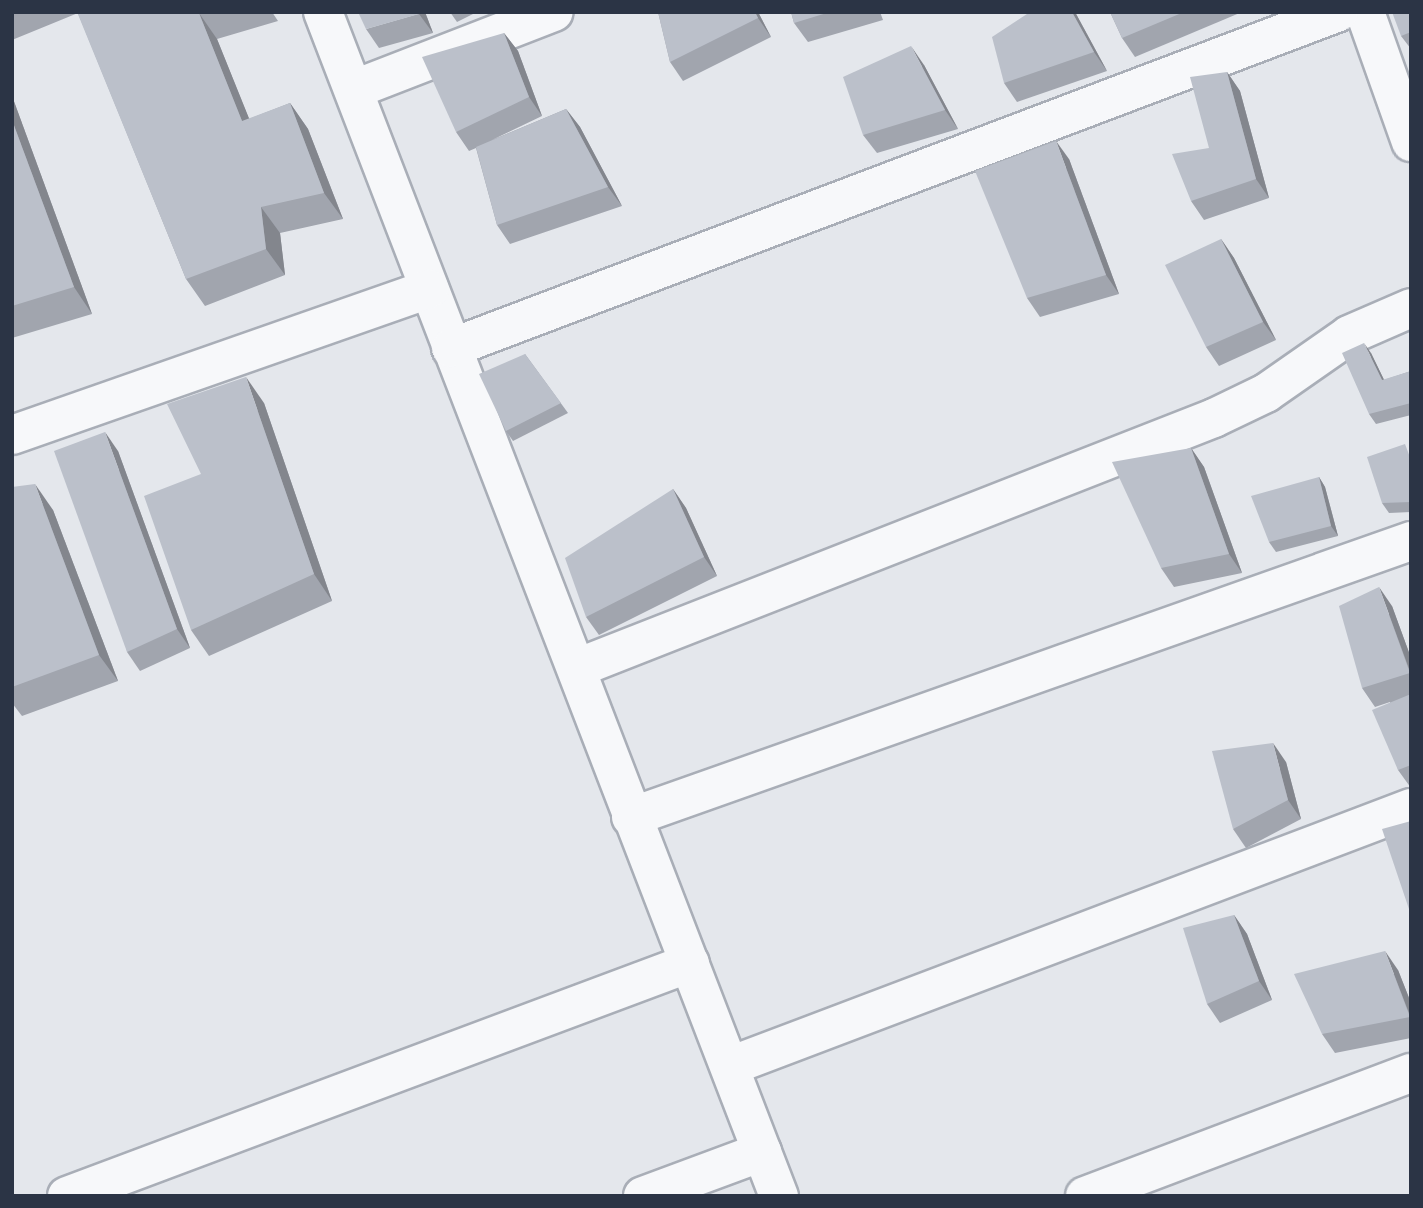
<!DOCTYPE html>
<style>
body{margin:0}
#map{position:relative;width:1423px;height:1208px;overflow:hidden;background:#e4e7ec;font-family:Helvetica,sans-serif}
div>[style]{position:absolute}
.roads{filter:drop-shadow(2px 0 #a9aeb7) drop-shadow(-2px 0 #a9aeb7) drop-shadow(0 2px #a9aeb7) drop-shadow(0 -2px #a9aeb7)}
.minor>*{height:38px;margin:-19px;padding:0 19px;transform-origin:19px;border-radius:19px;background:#f7f8fa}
.wall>*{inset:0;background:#a1a5ae}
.shaded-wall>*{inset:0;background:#83868d}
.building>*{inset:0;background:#bbc0ca}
span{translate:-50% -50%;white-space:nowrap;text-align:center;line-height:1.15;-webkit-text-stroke:5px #f4f6f9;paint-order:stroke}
.frame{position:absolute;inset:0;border:14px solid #2b3445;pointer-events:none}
</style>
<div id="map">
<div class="roads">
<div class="minor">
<i style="left:323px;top:12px;width:1269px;rotate:68.94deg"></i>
<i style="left:1365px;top:12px;width:138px;rotate:70.5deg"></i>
<i style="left:355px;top:89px;width:213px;rotate:-21.2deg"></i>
<i style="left:451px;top:348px;width:949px;rotate:-20.73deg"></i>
<i style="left:12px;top:435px;width:442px;rotate:-19.3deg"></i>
<i style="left:577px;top:668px;width:684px;rotate:-21.43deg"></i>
<i style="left:1214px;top:418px;width:58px;rotate:-25.7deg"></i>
<i style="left:1266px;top:393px;width:101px;rotate:-34.9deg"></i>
<i style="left:1349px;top:335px;width:68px;rotate:-23.5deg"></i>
<i style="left:631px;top:817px;width:827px;rotate:-19.49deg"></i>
<i style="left:730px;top:1066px;width:728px;rotate:-20.75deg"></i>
<i style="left:67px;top:1196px;width:665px;rotate:-20.51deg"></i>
<i style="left:643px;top:1196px;width:127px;rotate:-20.3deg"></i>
<i style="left:1085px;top:1196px;width:348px;rotate:-20.7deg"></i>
</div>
</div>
<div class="wall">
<i style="clip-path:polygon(12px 12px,272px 12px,278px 21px,217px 39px,249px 119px,290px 103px,308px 129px,343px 219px,280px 233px,285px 275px,205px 306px,186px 279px,78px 13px,12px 40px)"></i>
<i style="clip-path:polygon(425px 12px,433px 33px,379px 48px,366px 29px)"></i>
<i style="clip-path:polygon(450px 12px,477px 12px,457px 22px)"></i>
<i style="clip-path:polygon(658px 12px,758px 12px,771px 37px,683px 81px,670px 62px)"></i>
<i style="clip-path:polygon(791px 12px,880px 12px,883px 20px,808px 42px,794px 23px)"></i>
<i style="clip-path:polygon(1030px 12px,1075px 12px,1107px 71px,1017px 102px,1004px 83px)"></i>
<i style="clip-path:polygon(1110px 12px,1242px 12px,1135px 57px,1122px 38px)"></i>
<i style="clip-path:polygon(1411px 12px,1411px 49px,1401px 36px)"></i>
<i style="clip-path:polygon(504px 33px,518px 51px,542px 116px,492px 140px,566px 109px,580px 127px,622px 206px,510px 244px,497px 225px,476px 148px,469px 151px,456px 132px)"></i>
<i style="clip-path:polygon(924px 65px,958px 129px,877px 153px,863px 135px)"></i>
<i style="clip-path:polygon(1227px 72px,1240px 91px,1269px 198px,1204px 220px,1191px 201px,1209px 148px)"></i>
<i style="clip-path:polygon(12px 96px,92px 314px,12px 338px)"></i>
<i style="clip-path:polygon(1069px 159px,1119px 294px,1040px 317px,1027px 298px)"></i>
<i style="clip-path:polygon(1221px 239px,1234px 258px,1276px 340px,1219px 366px,1206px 347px)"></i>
<i style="clip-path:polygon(1371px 353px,1384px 380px,1411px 371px,1411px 415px,1376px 424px,1369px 414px)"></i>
<i style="clip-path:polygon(525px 354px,568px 413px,513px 441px,506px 431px)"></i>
<i style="clip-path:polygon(264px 403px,332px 601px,209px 656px,191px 630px,201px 474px)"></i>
<i style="clip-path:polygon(1191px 448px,1204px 467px,1242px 573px,1174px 587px,1161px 568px)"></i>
<i style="clip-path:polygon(118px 451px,190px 648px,140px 671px,127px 652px)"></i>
<i style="clip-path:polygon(1411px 452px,1411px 512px,1389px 513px,1382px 503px)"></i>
<i style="clip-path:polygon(1319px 477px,1325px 487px,1338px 536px,1276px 552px,1269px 542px)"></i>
<i style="clip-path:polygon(12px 487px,53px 510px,118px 681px,22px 716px,12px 703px)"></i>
<i style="clip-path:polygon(673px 489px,686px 508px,717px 576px,599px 635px,586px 617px)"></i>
<i style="clip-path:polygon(1392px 606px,1411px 658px,1411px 788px,1398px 770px,1390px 702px,1375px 707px,1362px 688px)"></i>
<i style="clip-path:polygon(1286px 762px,1301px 819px,1246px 848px,1233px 829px)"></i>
<i style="clip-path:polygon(1234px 915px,1247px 934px,1272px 1000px,1220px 1023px,1207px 1004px)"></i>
<i style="clip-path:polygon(1398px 970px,1411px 1003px,1411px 1038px,1335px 1053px,1322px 1034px)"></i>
</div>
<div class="shaded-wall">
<i style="clip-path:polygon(419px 12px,425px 12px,433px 33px,419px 14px)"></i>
<i style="clip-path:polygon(755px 12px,758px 12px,771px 37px,758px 18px)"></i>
<i style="clip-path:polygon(1072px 12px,1075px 12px,1107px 71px,1094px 52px)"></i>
<i style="clip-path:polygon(199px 13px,217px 39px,261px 148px,242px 121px)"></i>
<i style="clip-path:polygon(504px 33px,518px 51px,542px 116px,529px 97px)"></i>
<i style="clip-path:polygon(911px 46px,924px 65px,958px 129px,945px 110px)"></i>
<i style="clip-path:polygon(1227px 72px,1240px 91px,1269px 198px,1256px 179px)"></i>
<i style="clip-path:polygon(12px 96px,92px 314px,74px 287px,12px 120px)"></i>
<i style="clip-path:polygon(290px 103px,308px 129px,343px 219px,324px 193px)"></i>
<i style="clip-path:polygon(566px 109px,580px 127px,622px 206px,608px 187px)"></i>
<i style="clip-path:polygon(1056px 141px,1069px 159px,1119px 294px,1106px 275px)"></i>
<i style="clip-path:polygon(261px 207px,280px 233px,285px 275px,266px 249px)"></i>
<i style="clip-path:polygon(1221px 239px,1234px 258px,1276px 340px,1263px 322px)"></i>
<i style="clip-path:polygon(1364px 343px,1371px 353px,1389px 390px,1382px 380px)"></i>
<i style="clip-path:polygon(246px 377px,264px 403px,332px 601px,314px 574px)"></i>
<i style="clip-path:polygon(105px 432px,118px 451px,190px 648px,177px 629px)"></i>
<i style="clip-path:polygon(1191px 448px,1204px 467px,1242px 573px,1229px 554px)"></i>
<i style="clip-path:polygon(1319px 477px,1325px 487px,1338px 536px,1331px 526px)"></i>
<i style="clip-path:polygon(35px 484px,53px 510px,118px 681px,99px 655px)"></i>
<i style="clip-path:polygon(673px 489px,686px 508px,717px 576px,704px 557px)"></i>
<i style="clip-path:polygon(1379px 587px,1392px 606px,1411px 658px,1411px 674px)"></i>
<i style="clip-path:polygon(1273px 743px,1286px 762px,1301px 819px,1288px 800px)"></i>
<i style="clip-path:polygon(1234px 915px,1247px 934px,1272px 1000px,1259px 981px)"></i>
<i style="clip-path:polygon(1385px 951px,1398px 970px,1411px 1003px,1411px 1018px)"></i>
</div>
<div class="building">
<i style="clip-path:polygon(77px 12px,200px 12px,199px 13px,242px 121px,290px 103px,324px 193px,261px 207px,266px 249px,186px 279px)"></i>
<i style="clip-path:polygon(358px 12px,419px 12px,419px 14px,366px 29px)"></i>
<i style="clip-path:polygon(658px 12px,755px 12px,758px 18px,670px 62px)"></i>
<i style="clip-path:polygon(791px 12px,830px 12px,794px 23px)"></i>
<i style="clip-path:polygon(1030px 12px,1072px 12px,1094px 52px,1004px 83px,992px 37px)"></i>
<i style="clip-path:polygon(1110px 12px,1184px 12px,1122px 38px)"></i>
<i style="clip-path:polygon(1392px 12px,1411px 12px,1411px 32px,1401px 36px)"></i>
<i style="clip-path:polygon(504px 33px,529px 97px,456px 132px,422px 57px)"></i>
<i style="clip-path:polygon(911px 46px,945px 110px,863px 135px,843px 77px)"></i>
<i style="clip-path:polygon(1227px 72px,1256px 179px,1191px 201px,1172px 154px,1209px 148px,1190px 77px)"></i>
<i style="clip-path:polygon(566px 109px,608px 187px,497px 225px,476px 147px)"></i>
<i style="clip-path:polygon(12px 120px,74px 287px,12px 306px)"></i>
<i style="clip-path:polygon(1056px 141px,1106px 275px,1027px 298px,975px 171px)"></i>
<i style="clip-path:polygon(1221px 239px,1263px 322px,1206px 347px,1165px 265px)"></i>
<i style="clip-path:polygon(1364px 343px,1382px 380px,1411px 371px,1411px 403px,1369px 414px,1342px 353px)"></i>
<i style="clip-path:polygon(525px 354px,561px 403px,506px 431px,479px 374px)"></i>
<i style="clip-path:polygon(246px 377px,314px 574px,191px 630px,144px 496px,201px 474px,167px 404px)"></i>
<i style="clip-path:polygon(105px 432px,177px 629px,127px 652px,54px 451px)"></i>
<i style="clip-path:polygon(1405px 444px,1411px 460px,1411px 502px,1382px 503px,1367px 457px)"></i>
<i style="clip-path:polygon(1191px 448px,1229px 554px,1161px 568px,1112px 462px)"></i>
<i style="clip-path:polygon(1319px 477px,1331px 526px,1269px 542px,1251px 496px)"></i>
<i style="clip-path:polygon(35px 484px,99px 655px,12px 687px,12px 487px)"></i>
<i style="clip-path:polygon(673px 489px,704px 557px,586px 617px,565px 558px)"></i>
<i style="clip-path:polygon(1379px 587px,1410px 673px,1362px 688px,1339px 606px)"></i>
<i style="clip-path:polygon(1411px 694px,1411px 765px,1398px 770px,1372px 710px)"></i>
<i style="clip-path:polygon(1273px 743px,1288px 800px,1233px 829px,1212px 751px)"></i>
<i style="clip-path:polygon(1411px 821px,1411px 915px,1382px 829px)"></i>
<i style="clip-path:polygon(1234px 915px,1259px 981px,1207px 1004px,1183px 928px)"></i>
<i style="clip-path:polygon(1385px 951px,1410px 1017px,1322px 1034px,1294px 974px)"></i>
</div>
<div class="frame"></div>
</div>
